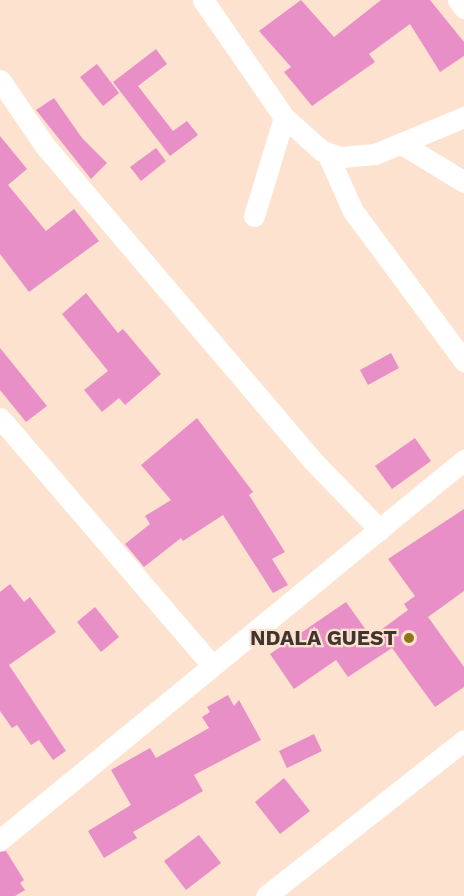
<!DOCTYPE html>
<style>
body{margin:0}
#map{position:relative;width:464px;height:896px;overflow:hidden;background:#fee2d0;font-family:"Work Sans",sans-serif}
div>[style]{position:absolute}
.building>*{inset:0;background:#e88fc7}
.minor>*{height:21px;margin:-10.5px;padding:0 10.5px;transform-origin:10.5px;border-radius:10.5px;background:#fff}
.dots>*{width:16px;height:16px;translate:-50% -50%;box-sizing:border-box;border:3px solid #fee2d0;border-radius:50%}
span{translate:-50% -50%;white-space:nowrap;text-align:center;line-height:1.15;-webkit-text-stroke:4.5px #fee2d0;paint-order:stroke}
.poi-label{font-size:21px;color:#41362f;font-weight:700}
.right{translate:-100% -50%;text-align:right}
</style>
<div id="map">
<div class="building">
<i style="clip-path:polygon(301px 0,334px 37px,381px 0,430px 0,464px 42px,464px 56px,440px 72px,410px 24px,369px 54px,375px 62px,312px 106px,284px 72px,291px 67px,259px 31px)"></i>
<i style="clip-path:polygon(156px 49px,167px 64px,138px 86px,173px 131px,187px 121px,198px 135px,170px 156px,113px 82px)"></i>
<i style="clip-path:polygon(97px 64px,119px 93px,103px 106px,80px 77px)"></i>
<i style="clip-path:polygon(54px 98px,82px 138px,107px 163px,91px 179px,36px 110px)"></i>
<i style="clip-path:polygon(0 136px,27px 169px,8px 185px,46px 231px,74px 209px,99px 241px,29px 292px,0 254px)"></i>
<i style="clip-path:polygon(156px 148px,166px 161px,141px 181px,130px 167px)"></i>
<i style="clip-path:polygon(86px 293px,118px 333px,123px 329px,161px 374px,125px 405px,119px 398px,102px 412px,84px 390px,108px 371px,62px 314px)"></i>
<i style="clip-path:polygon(0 348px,47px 406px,26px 422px,0 390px)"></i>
<i style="clip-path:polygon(391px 353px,399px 368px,368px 385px,360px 370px)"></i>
<i style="clip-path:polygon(197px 418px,253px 492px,249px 495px,285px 552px,272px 559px,288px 585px,273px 593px,223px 515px,183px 541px,181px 538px,144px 567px,125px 544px,150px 524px,145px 516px,171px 500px,141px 465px)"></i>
<i style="clip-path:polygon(415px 438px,431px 461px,392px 489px,375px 466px)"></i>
<i style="clip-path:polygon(464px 509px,464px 591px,428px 617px,464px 667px,464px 687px,435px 707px,392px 648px,348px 677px,336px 660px,294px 689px,270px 654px,346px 602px,371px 637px,408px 610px,404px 604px,415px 596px,388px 559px)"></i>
<i style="clip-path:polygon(10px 584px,24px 602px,30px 597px,56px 632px,9px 665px,66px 751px,53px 760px,39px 740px,31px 745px,17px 725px,12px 728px,0 711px,0 592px)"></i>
<i style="clip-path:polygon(95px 607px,119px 637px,101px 652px,77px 622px)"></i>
<i style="clip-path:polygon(228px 695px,234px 706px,239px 700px,261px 740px,194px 775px,203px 791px,133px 832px,137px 838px,104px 858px,88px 831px,131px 805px,111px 770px,150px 748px,156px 758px,209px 728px,202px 717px,210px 712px,207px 707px)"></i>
<i style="clip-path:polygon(314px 734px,322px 751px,287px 768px,279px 751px)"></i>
<i style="clip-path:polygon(284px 778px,310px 811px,280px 834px,255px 802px)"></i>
<i style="clip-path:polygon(199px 835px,221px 863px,186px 890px,164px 861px)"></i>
<i style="clip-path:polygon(6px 851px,24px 880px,20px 883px,25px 890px,15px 896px,0 896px,0 852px)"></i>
</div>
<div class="minor">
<i style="left:203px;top:0;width:142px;rotate:55.3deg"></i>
<i style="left:284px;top:117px;width:51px;rotate:41.8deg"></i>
<i style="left:322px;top:151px;width:20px;rotate:18deg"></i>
<i style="left:341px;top:157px;width:34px;rotate:-5deg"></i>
<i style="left:375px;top:154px;width:96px;rotate:-22.6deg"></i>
<i style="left:458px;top:0;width:10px;rotate:53deg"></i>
<i style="left:0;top:80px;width:80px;rotate:55.7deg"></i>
<i style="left:45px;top:146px;width:411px;rotate:49.6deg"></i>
<i style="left:311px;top:459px;width:99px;rotate:45.8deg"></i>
<i style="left:402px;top:144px;width:73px;rotate:31.5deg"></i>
<i style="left:327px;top:153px;width:64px;rotate:65.9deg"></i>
<i style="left:353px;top:211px;width:187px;rotate:53.5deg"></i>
<i style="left:254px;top:216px;width:103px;rotate:-73.1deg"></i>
<i style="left:0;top:418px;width:324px;rotate:49.4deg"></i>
<i style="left:0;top:840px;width:600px;rotate:-39.32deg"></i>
<i style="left:266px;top:896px;width:252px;rotate:-38.2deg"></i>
</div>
<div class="dots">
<i style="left:409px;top:638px;background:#91741a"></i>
</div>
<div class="poi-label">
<span class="right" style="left:397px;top:638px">NDALA GUEST</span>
</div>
</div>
